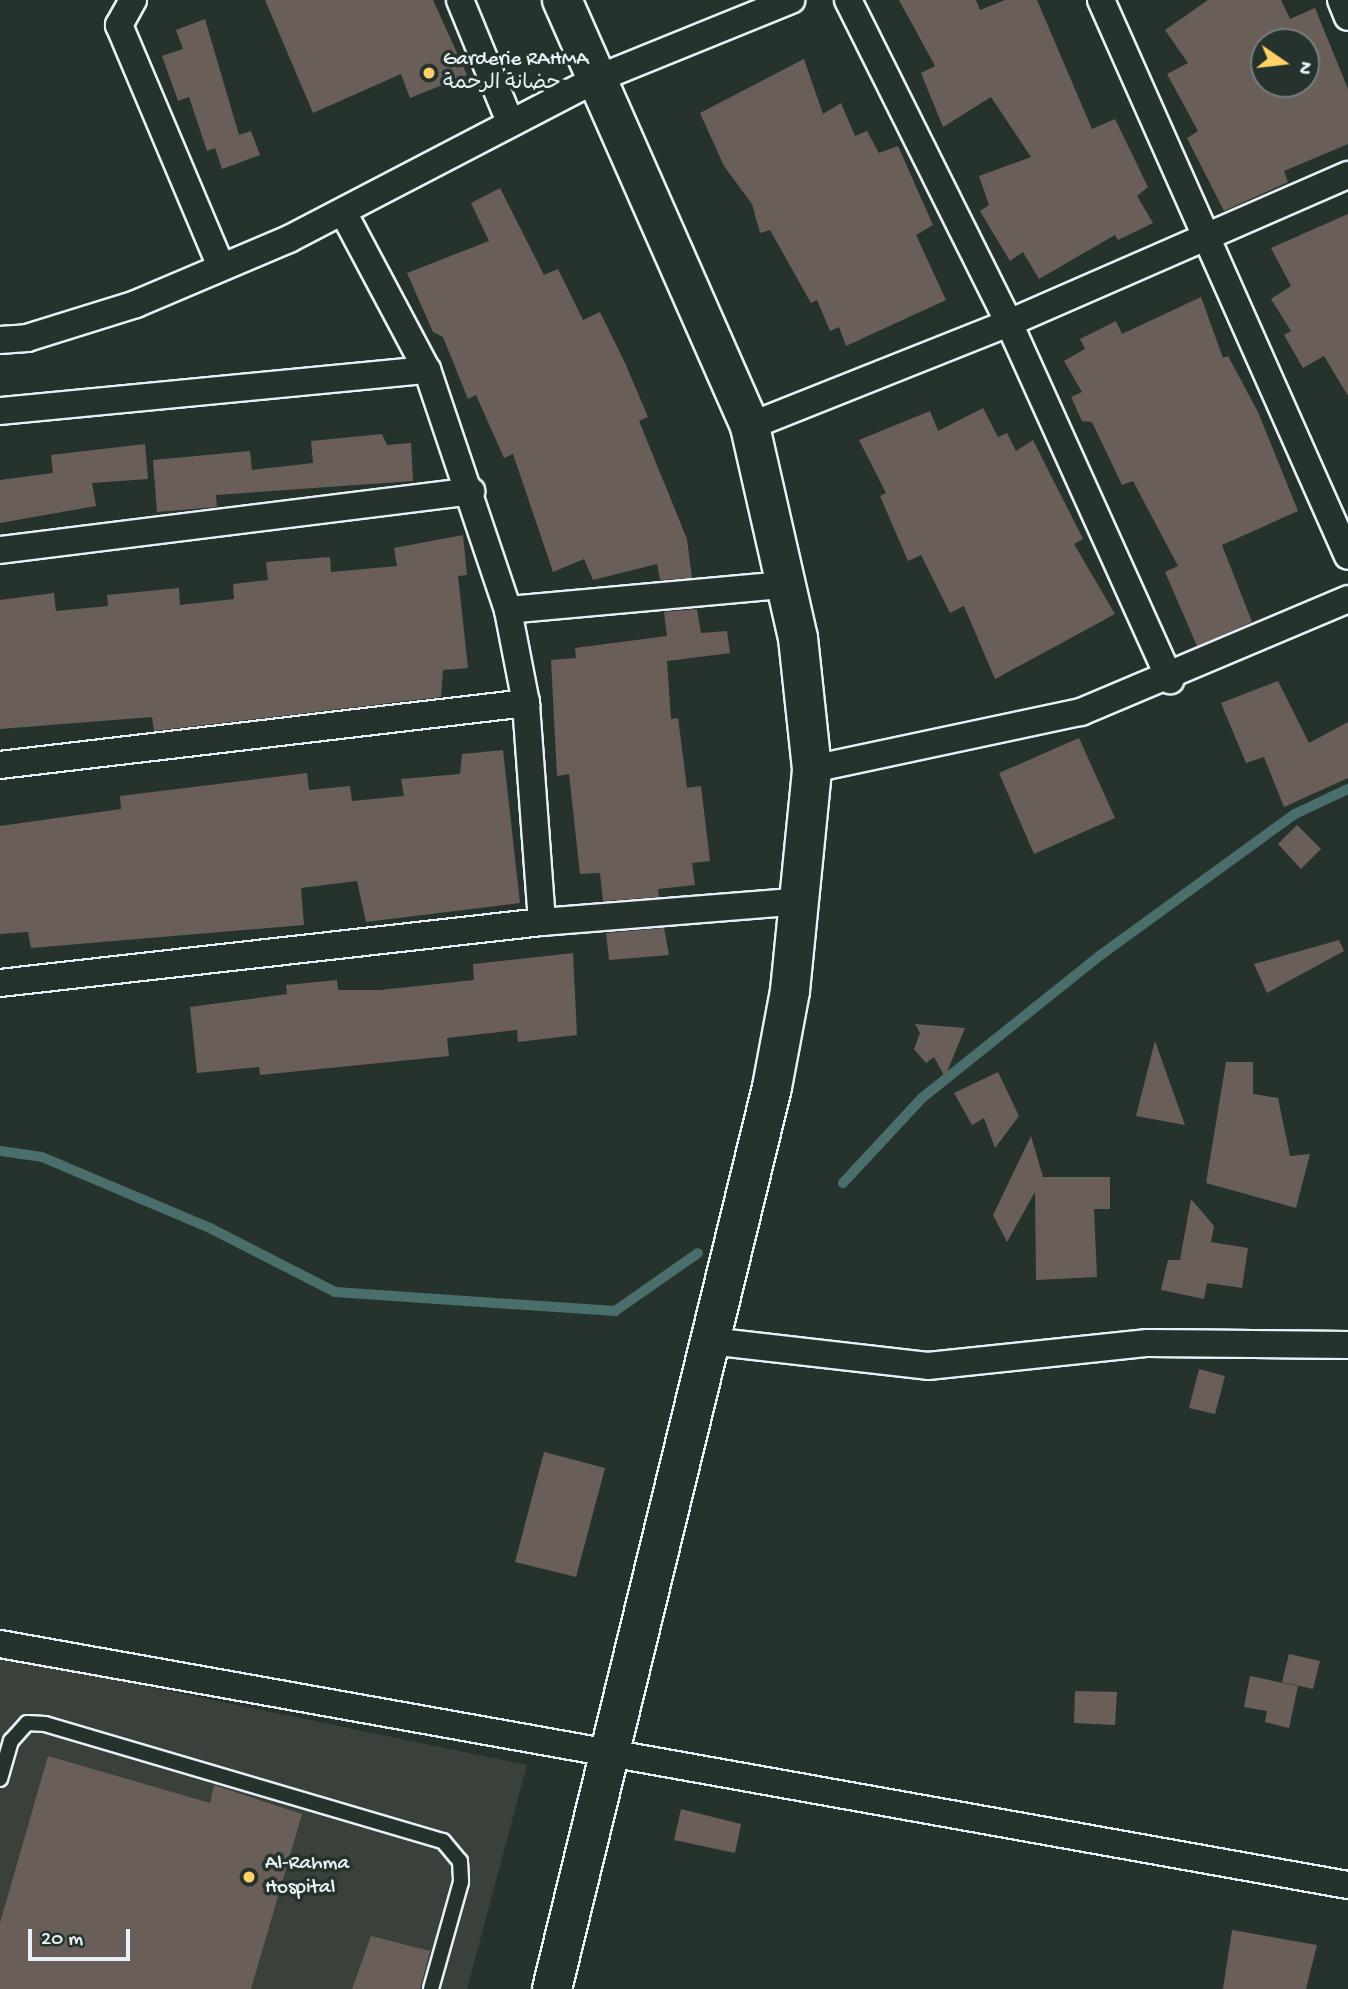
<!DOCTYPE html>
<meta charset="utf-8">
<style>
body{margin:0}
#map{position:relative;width:1348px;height:1989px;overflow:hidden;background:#26332d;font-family:"Gochi Hand","Playpen Sans Arabic",sans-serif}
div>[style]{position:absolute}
.built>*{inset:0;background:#3a403a}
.stream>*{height:10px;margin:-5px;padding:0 5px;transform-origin:5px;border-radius:5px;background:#496e6c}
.building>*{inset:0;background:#6a5e59}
.roads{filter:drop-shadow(2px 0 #e8f1f8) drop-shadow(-2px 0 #e8f1f8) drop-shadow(0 2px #e8f1f8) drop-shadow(0 -2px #e8f1f8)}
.lane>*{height:14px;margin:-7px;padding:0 7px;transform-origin:7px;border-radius:7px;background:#26332d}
.street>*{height:26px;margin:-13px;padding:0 13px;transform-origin:13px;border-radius:13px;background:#26332d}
.secondary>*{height:38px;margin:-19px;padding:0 19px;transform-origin:19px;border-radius:19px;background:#26332d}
.dots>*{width:19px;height:19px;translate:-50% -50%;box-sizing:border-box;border:4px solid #26332d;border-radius:50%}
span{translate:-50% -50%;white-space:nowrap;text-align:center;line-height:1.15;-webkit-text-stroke:7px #26332d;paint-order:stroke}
.poi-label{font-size:21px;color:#e8f1f8}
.left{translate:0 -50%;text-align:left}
.north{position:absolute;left:1250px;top:28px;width:70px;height:70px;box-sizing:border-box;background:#26332d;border:2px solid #747f7e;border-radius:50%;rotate:104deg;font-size:19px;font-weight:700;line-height:28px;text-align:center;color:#e8f1f8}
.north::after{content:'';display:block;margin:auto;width:24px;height:32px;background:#ffd166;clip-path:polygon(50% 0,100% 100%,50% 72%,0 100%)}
.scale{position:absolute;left:28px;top:1929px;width:102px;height:32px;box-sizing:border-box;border:4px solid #e8f1f8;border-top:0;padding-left:9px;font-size:21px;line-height:24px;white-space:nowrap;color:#e8f1f8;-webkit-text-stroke:5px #26332d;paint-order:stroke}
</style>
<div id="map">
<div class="built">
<i style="clip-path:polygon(0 1656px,527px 1765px,467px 1989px,0 1989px)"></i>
</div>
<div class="stream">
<i style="left:0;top:1151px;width:42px;rotate:8.1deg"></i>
<i style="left:42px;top:1157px;width:182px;rotate:22.9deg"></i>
<i style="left:210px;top:1228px;width:140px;rotate:27.1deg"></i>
<i style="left:335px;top:1292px;width:281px;rotate:3.9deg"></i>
<i style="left:615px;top:1311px;width:101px;rotate:-34.9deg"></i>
<i style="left:843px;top:1183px;width:116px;rotate:-47.1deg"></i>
<i style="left:922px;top:1098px;width:231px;rotate:-38.7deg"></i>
<i style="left:1102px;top:954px;width:238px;rotate:-36deg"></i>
<i style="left:1295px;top:814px;width:59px;rotate:-25.3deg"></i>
</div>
<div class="building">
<i style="clip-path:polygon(265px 0,433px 0,467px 75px,410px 98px,401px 74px,313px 113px)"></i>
<i style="clip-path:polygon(899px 0,976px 0,980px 10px,1005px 0,1037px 0,1092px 129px,1115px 119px,1148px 187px,1137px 196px,1153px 223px,1118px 240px,1115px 235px,1039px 279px,1023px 252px,1010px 261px,980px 211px,989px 205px,979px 176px,1031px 157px,991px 97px,943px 127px,921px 73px,935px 66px)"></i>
<i style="clip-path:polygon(evenodd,1208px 0,1281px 0,1290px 19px,1315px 8px,1348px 89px,1348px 144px,1284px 171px,1288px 182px,1224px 211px,1187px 138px,1198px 131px,1167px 74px,1188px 63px,1165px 30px,1208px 0,1264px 42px,1306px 42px,1306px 84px,1264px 84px,1264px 42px)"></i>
<i style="clip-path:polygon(205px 19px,239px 135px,251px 131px,260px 155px,222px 169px,215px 148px,207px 151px,189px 97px,178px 101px,162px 56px,183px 49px,176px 30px)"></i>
<i style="clip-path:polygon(804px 59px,823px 114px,841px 103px,855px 136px,867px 131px,879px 153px,898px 146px,933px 225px,916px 235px,946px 300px,846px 346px,839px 327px,830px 331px,817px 300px,811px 303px,770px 230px,760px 233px,752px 204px,724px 166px,700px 113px)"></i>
<i style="clip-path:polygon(500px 188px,544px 275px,558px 269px,583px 320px,600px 312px,625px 363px,648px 417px,639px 421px,687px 539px,692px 578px,660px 580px,657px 564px,593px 580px,584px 559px,553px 572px,513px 454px,504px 458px,476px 395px,468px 399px,443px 337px,433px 332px,407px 273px,489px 241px,471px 203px)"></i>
<i style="clip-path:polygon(1348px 214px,1348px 396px,1324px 356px,1303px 368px,1284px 335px,1291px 331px,1271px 299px,1291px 286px,1271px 248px)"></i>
<i style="clip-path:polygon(1201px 297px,1223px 358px,1228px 356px,1258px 412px,1298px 511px,1222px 545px,1252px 622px,1197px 646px,1165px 572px,1178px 566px,1133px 481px,1122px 485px,1092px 422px,1082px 421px,1071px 397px,1082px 392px,1064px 361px,1085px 349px,1080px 339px,1116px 321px,1122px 334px)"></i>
<i style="clip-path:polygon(983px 408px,998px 437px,1007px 433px,1016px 451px,1033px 440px,1083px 539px,1074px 544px,1115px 614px,995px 679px,964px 606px,950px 613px,921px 555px,908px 561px,880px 496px,886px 493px,859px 440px,930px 411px,938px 431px)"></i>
<i style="clip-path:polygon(382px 434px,387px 445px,411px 443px,413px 481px,216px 495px,217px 507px,157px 512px,153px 460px,250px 451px,252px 470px,313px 463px,311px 441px)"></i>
<i style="clip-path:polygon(145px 444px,148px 479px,92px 483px,96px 506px,0 523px,0 480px,53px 473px,51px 455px)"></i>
<i style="clip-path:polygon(463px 535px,467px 575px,458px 576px,468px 668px,443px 670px,441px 697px,154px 731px,152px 717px,0 729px,0 600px,54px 593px,56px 611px,108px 606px,107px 595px,179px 588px,180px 605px,234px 599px,233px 584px,268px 580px,266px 562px,330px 557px,331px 572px,397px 566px,394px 548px)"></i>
<i style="clip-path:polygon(697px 609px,701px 633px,727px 631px,730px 653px,667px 661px,671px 719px,678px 718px,687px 788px,701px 786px,710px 861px,692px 863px,695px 885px,658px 889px,659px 897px,603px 901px,600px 873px,580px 874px,569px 774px,557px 776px,551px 660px,576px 658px,575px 648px,667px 636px,664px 612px)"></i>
<i style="clip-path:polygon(1278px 681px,1309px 743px,1348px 722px,1348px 778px,1284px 807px,1264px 757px,1246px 763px,1221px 703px)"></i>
<i style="clip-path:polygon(1079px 738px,1115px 818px,1034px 854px,999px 773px)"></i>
<i style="clip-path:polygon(503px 750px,520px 903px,366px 922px,357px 881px,301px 888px,304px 925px,31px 948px,28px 932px,0 934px,0 826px,121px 809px,120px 796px,307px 773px,309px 790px,350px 786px,352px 801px,404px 796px,401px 779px,460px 774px,462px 754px)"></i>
<i style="clip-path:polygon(1297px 825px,1321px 849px,1301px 869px,1278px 844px)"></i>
<i style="clip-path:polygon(664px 928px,669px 955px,609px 960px,606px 933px)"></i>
<i style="clip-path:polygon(1339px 940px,1344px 951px,1267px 993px,1254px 964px)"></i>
<i style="clip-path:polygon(573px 953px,577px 1035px,518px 1042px,517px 1030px,447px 1038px,449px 1056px,260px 1075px,259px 1067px,197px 1073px,190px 1007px,287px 994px,286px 985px,337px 980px,338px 990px,380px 990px,474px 980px,473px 964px)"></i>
<i style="clip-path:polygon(915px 1024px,965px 1028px,945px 1077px,934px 1057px,926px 1063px,914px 1049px,920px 1033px)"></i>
<i style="clip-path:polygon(1155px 1041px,1185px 1125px,1136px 1116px)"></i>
<i style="clip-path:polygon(1226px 1062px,1253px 1062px,1253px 1094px,1278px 1098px,1290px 1156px,1310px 1154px,1296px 1208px,1206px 1183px)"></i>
<i style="clip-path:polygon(998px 1072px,1019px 1116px,995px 1148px,984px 1118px,972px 1125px,954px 1093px)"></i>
<i style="clip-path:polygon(1031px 1136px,1043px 1177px,1110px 1177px,1110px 1209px,1094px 1209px,1097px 1277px,1036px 1280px,1035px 1192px,1007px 1242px,993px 1215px)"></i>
<i style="clip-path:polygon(1191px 1199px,1214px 1226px,1211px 1242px,1248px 1248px,1242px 1288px,1207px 1283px,1204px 1299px,1161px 1290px,1168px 1260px,1180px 1260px)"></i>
<i style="clip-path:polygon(1199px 1369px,1225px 1376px,1215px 1414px,1189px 1408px)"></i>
<i style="clip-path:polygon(544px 1452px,605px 1468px,576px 1577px,515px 1562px)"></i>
<i style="clip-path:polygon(1289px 1654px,1320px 1661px,1313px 1689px,1282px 1682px)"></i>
<i style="clip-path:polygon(1250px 1676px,1298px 1686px,1289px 1728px,1265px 1722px,1267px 1711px,1244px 1707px)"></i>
<i style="clip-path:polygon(1075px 1691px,1117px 1692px,1115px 1725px,1074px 1723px)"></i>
<i style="clip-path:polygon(48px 1756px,210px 1803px,214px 1785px,302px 1814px,251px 1989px,0 1989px,0 1923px)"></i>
<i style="clip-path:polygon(681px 1809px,741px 1824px,735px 1853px,674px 1840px)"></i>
<i style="clip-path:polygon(1232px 1930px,1317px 1945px,1306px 1989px,1223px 1989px)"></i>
<i style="clip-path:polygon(371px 1936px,430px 1951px,420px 1989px,352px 1989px)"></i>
</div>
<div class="roads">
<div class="lane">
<i style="left:0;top:1779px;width:40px;rotate:-74deg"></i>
<i style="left:11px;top:1741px;width:24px;rotate:-48deg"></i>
<i style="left:27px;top:1723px;width:18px;rotate:3deg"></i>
<i style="left:45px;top:1724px;width:415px;rotate:16.4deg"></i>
<i style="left:443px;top:1841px;width:26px;rotate:50deg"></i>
<i style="left:460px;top:1861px;width:21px;rotate:87deg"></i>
<i style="left:461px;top:1882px;width:111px;rotate:105.7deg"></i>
</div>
<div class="street">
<i style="left:133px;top:0;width:29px;rotate:119deg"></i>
<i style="left:119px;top:25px;width:259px;rotate:67.1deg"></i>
<i style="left:460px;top:0;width:132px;rotate:67.7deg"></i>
<i style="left:848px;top:0;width:361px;rotate:63.5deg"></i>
<i style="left:1009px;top:323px;width:392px;rotate:65.7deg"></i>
<i style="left:1101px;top:0;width:608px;rotate:66.05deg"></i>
<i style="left:1341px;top:0;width:18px;rotate:68deg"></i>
<i style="left:0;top:340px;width:27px;rotate:-4deg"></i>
<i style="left:27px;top:338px;width:114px;rotate:-17.3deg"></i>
<i style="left:136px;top:304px;width:166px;rotate:-23deg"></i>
<i style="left:289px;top:239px;width:344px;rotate:-27.5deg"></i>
<i style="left:594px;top:80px;width:213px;rotate:-22.1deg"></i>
<i style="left:0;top:411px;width:429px;rotate:-5.5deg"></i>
<i style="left:750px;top:426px;width:279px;rotate:-21.7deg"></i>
<i style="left:1009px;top:323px;width:370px;rotate:-23.6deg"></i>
<i style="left:0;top:550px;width:475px;rotate:-7.1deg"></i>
<i style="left:508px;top:610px;width:278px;rotate:-5.2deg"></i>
<i style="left:0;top:765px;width:530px;rotate:-6.72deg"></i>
<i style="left:812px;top:769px;width:275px;rotate:-12deg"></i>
<i style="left:1081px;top:712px;width:290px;rotate:-22.9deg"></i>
<i style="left:542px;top:922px;width:260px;rotate:-4.6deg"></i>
<i style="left:0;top:983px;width:545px;rotate:-6.42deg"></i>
<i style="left:542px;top:922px;width:220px;rotate:-94.2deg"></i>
<i style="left:526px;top:703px;width:95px;rotate:-101deg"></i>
<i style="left:508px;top:610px;width:253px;rotate:-108.6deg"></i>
<i style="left:427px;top:370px;width:179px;rotate:-118deg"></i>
<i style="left:710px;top:1341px;width:219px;rotate:6.5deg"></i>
<i style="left:928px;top:1366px;width:221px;rotate:-6deg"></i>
<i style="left:1148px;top:1343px;width:200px;rotate:0.6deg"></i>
<i style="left:0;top:1644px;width:1369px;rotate:10.14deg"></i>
</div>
<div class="secondary">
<i style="left:552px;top:1989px;width:928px;rotate:-76.29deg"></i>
<i style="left:772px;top:1087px;width:98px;rotate:-79.4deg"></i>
<i style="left:790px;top:991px;width:223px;rotate:-84.3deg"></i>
<i style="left:812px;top:769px;width:132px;rotate:-96.1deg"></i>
<i style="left:798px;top:638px;width:217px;rotate:-102.8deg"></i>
<i style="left:750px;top:426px;width:466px;rotate:-113.8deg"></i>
</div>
</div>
<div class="dots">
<i style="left:429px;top:73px;background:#ffd166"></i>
<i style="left:249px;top:1877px;background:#ffd166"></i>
</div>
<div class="poi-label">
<span class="left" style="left:443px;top:73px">Garderie RAHMA<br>حضانة الرحمة</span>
<span class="left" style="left:265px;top:1877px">Al-Rahma<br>Hospital</span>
</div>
<div class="north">N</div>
<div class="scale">20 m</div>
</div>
